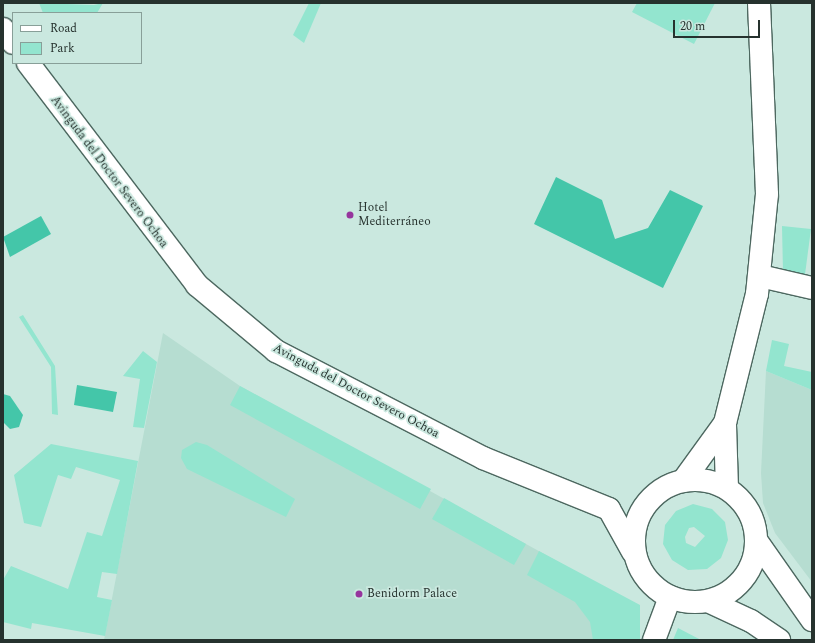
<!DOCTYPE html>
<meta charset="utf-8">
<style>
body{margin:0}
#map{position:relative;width:815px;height:643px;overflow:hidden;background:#cae8df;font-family:Spectral,serif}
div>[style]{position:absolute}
.built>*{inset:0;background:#b6ddd1}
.green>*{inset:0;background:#93e5cf}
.water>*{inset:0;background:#44c6a9}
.roads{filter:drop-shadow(1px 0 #4d6860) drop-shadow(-1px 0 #4d6860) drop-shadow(0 1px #4d6860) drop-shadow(0 -1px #4d6860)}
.street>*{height:22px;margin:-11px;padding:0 11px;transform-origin:11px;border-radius:11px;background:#fff}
.secondary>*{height:22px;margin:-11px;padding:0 11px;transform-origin:11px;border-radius:11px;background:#fff}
.secondary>.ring{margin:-11px;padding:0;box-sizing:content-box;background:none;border:22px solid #fff;border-radius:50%}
.dots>*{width:11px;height:11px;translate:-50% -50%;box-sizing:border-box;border:2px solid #cae8df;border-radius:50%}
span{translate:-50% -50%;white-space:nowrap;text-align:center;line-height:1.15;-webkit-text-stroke:3.5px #cae8df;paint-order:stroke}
.street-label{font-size:12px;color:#26322e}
.poi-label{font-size:12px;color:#26322e}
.left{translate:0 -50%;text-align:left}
.frame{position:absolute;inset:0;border:4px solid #26322e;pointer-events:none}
.legend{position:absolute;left:12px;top:12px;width:130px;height:52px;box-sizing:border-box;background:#cae8df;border:1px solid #889f98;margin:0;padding:5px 7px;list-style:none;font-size:12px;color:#26322e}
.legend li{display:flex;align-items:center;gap:8px;height:20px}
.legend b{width:20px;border:1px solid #889f98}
.scale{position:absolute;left:673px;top:20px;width:87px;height:18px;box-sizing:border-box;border:2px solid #26322e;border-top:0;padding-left:5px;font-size:12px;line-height:14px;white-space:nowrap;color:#26322e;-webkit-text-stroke:3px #cae8df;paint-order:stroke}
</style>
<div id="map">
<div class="built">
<i style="clip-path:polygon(163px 333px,240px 386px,582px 575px,620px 640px,104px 640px)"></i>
<i style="clip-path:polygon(766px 371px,812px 390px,812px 582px,775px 533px,763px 503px,761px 473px)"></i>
</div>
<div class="green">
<i style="clip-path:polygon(39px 3px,94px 5px,103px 3px,97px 13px,43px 13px)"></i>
<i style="clip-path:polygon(309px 3px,321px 3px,304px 43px,293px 35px)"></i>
<i style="clip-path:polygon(637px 3px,715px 3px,694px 44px,632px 12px)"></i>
<i style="clip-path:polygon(782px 226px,811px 229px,804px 282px,783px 272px)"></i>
<i style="clip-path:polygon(23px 315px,55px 366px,58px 415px,52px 414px,51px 367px,19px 317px)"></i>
<i style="clip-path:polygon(772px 340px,789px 344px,784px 366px,812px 372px,812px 390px,766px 371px)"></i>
<i style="clip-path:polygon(143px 351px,157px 362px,144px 428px,133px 427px,140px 379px,123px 376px)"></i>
<i style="clip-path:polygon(240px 386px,431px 489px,420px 509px,230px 405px)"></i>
<i style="clip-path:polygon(196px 442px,207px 445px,295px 499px,286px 517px,187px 469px,181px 458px,182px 450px)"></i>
<i style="clip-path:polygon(51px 444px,138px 461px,117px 574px,102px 572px,97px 597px,112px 600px,105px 636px,32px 623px,31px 629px,3px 622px,3px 580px,11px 566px,68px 589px,87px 532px,102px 536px,120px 480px,76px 467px,71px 479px,58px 475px,41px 527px,24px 523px,14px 475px)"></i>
<i style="clip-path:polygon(444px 498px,526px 544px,514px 565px,432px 519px)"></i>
<i style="clip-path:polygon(evenodd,693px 504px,712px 509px,725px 522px,728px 540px,721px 558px,707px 569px,688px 570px,672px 560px,663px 544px,665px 525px,676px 511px,693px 504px,694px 527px,705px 536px,695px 547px,686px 543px,685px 537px,689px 528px,694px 527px)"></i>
<i style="clip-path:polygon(539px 551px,640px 605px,640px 640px,593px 640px,590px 622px,575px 602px,527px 575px)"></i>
<i style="clip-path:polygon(678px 628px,701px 640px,673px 640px)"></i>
</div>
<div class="water">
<i style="clip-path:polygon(556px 177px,602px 200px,615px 239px,648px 228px,670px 190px,703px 206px,663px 288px,534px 224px)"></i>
<i style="clip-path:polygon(41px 216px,51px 234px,10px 257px,3px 237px)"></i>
<i style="clip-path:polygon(77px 385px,117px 392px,113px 412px,74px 405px)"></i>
<i style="clip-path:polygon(3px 394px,10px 396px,23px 415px,19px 427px,10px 429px,3px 422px)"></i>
</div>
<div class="roads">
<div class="street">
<i style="left:760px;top:276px;width:53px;rotate:13deg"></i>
<i style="left:683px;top:481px;width:72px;rotate:-54.1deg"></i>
<i style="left:727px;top:488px;width:65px;rotate:-91.8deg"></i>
<i style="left:725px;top:423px;width:133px;rotate:-76.1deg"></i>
<i style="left:757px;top:294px;width:100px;rotate:-84.3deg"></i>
<i style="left:767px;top:194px;width:191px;rotate:-92.4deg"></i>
<i style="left:654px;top:640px;width:46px;rotate:-69.6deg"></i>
</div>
<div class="secondary">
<i style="left:3px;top:29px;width:17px;rotate:54deg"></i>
<i style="left:28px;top:63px;width:279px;rotate:52.7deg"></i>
<i style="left:197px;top:285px;width:103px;rotate:39.9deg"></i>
<i style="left:276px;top:351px;width:233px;rotate:27.3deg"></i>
<i style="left:483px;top:458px;width:136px;rotate:22deg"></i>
<i style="left:609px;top:509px;width:49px;rotate:60.8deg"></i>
<i class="ring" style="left:634px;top:480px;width:100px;height:100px"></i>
<i style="left:756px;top:540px;width:98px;rotate:55deg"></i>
<i style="left:710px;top:602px;width:45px;rotate:24.9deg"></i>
<i style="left:751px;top:621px;width:34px;rotate:34deg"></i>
</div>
</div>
<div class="dots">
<i style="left:350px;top:215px;background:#96359d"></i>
<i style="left:359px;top:594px;background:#96359d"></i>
</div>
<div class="street-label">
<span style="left:109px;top:172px;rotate:53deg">Avinguda del Doctor Severo Ochoa</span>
<span style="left:356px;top:391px;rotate:28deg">Avinguda del Doctor Severo Ochoa</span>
</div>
<div class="poi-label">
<span class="left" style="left:358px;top:215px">Hotel<br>Mediterráneo</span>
<span class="left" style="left:367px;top:594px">Benidorm Palace</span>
</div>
<div class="frame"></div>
<ul class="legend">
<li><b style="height:5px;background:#fff"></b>Road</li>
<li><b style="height:11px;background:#93e5cf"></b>Park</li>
</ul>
<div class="scale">20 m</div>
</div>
